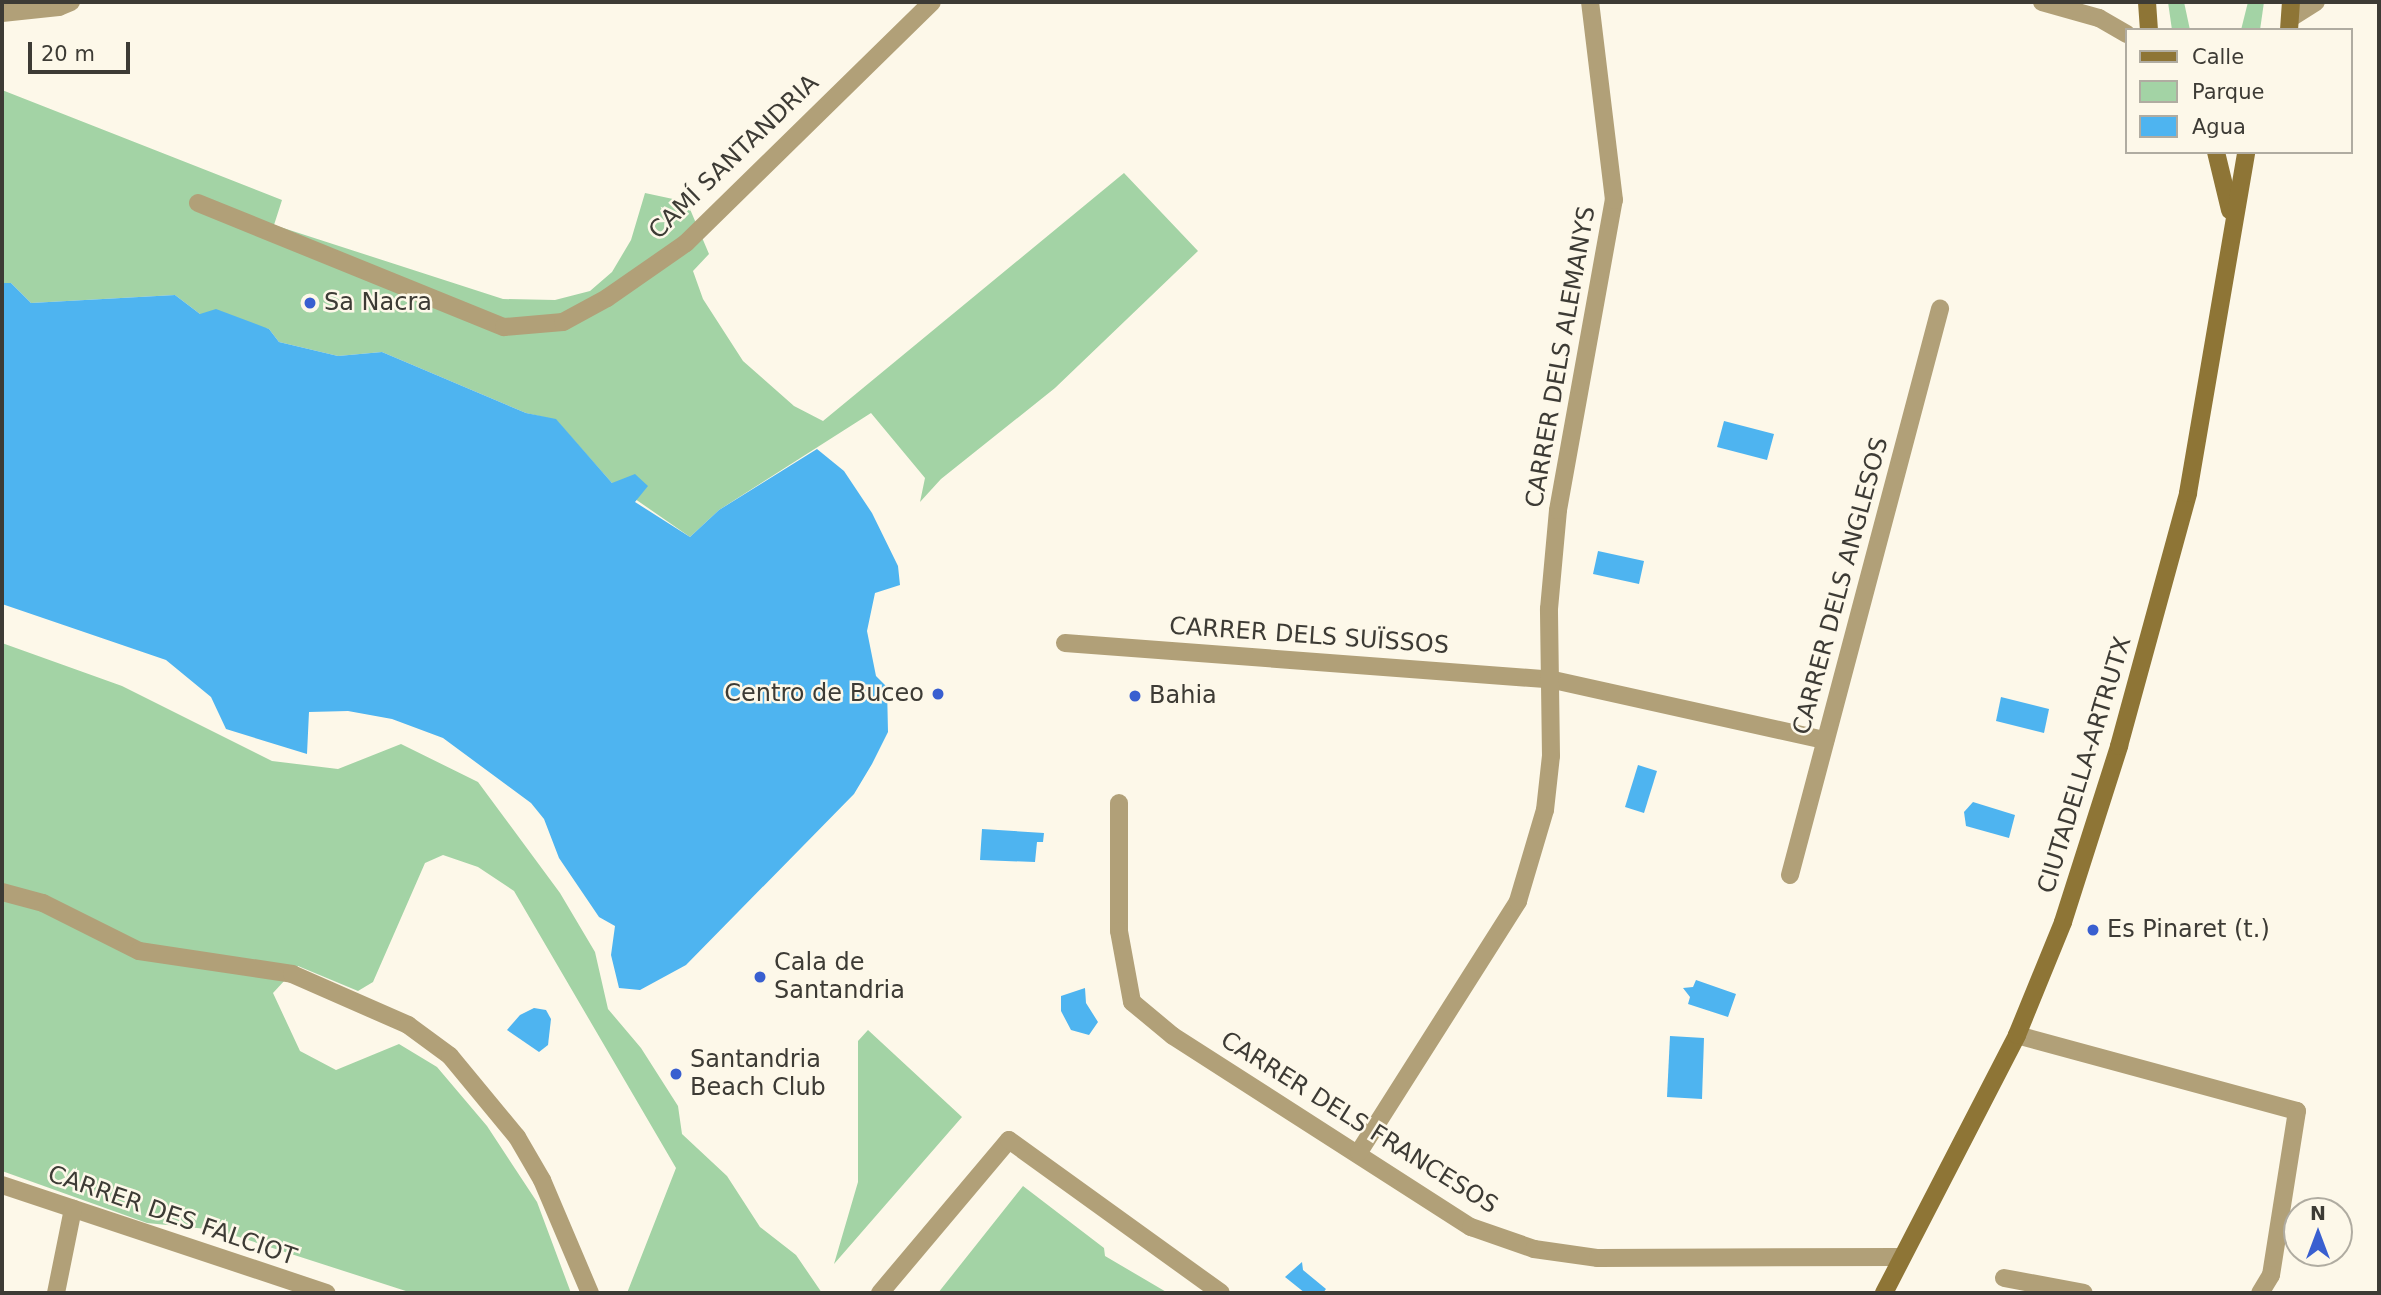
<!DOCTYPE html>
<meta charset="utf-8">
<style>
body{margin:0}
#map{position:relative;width:2381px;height:1295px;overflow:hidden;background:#fdf8e9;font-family:"DejaVu Sans",sans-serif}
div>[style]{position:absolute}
.green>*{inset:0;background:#a3d3a5}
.water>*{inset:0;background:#4eb4f0}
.street>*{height:18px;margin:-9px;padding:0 9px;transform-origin:9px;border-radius:9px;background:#b1a078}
.secondary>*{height:18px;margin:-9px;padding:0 9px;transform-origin:9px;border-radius:9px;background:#8e7536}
.dots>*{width:19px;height:19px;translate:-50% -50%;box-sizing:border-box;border:4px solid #fdf8e9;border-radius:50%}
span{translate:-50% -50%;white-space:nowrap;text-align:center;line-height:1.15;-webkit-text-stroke:5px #fdf8e9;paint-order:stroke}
.street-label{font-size:24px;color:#3d3b35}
.poi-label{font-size:24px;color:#3d3b35}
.left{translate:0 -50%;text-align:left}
.right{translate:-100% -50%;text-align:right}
.frame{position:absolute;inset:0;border:4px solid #3d3b35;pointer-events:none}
.legend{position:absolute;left:2125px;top:28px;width:228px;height:126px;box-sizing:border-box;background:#fdf8e9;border:2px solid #b0aca1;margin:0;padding:9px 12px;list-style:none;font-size:21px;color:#3d3b35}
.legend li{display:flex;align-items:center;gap:14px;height:35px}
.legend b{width:35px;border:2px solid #b0aca1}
.north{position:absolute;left:2283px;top:1197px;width:70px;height:70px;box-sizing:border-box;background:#fdf8e9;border:2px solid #b0aca1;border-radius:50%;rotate:0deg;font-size:19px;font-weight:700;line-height:28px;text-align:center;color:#3d3b35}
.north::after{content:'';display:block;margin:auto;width:24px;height:32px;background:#395fd0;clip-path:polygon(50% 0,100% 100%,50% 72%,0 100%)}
.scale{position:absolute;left:28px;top:42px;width:102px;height:32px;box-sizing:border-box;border:4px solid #3d3b35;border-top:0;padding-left:9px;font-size:21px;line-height:24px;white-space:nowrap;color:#3d3b35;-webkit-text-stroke:5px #fdf8e9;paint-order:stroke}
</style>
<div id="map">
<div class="green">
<i style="clip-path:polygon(2168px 2px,2184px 2px,2190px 30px,2172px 30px)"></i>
<i style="clip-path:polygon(2248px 2px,2264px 2px,2260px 30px,2241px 30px)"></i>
<i style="clip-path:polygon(2px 90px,282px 200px,274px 225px,503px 299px,555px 300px,590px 291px,612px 272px,631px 240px,645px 193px,687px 202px,709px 254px,693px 271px,703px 299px,743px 361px,794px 406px,823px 421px,1124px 173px,1198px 251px,1055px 388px,941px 479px,920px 502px,925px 478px,871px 413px,719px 510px,690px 537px,612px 483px,556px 420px,526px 413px,382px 352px,338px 356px,279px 342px,269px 329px,200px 314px,175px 295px,31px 303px,11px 283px,2px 283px)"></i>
<i style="clip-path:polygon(2px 643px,122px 686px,272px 761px,338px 769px,401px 744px,478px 782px,560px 893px,595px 952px,608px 1009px,641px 1048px,678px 1106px,682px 1134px,727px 1176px,760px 1227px,796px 1255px,822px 1293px,627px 1293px,676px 1168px,514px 891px,478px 867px,443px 855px,425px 863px,373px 982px,358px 991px,298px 966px,273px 993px,300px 1051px,336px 1070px,399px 1044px,437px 1067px,487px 1126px,537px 1202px,571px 1293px,412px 1293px,217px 1230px,147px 1223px,2px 1171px)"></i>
<i style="clip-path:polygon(868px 1030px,962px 1117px,834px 1264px,858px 1182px,858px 1041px)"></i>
<i style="clip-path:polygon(1023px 1186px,1104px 1248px,1105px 1256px,1168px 1293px,938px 1293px)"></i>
</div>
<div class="water">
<i style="clip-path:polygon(2px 283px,11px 283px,31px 303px,175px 295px,200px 314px,216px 309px,269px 329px,279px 342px,338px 356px,382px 352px,526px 413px,556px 419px,612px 483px,635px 474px,648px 486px,635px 502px,690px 537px,719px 510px,817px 449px,844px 471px,872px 513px,898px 566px,900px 585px,875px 593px,867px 631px,876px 676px,887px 687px,888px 732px,872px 764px,854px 794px,686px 965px,640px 990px,619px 988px,611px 955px,615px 926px,599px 917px,559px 858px,544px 819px,531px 803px,443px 738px,392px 719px,348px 711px,309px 712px,307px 754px,226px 729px,211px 697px,166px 660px,2px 604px)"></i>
<i style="clip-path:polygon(1724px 421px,1774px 434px,1767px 460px,1717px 447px)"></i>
<i style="clip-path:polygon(1598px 551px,1644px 561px,1639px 584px,1593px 574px)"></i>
<i style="clip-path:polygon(2001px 697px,2049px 709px,2044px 733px,1996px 721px)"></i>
<i style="clip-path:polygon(1638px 765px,1657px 771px,1644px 813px,1625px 807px)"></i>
<i style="clip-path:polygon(1973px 802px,2015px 815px,2009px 838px,1966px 826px,1964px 812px)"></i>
<i style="clip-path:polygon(982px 829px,1044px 833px,1043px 842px,1037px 842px,1035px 862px,980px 860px)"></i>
<i style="clip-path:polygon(1696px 980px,1736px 994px,1728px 1017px,1688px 1004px,1690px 997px,1683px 988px,1693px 987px)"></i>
<i style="clip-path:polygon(1085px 988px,1086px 1003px,1098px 1022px,1089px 1035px,1071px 1030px,1061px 1011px,1061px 996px)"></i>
<i style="clip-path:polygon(534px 1008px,546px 1010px,551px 1019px,548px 1045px,539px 1052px,507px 1030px,520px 1015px)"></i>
<i style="clip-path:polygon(1670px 1036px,1704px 1038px,1702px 1099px,1667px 1097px)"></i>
<i style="clip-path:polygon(1302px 1262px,1303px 1270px,1326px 1289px,1323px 1293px,1305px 1293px,1285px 1277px)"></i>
</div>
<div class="street">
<i style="left:2042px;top:2px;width:59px;rotate:15.7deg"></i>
<i style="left:2099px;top:18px;width:32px;rotate:30deg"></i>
<i style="left:2px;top:13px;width:57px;rotate:-6deg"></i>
<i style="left:59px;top:7px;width:13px;rotate:-23deg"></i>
<i style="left:2292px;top:17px;width:28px;rotate:-32deg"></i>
<i style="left:198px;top:203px;width:330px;rotate:22.1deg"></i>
<i style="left:504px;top:327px;width:59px;rotate:-4.8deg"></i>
<i style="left:563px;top:322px;width:50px;rotate:-28.6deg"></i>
<i style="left:607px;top:298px;width:96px;rotate:-34.8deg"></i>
<i style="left:686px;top:243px;width:344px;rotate:-44.4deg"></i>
<i style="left:1065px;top:643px;width:485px;rotate:4.3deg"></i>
<i style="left:1549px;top:679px;width:283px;rotate:12.5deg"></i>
<i style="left:1119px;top:803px;width:128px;rotate:90deg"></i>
<i style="left:1119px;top:931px;width:72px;rotate:79.6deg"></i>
<i style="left:1132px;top:1002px;width:53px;rotate:39.7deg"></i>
<i style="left:1173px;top:1036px;width:354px;rotate:32.7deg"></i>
<i style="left:1471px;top:1227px;width:67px;rotate:19.2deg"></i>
<i style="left:1534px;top:1249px;width:65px;rotate:8deg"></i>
<i style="left:1598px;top:1258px;width:302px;rotate:-0.2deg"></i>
<i style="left:1790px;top:875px;width:586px;rotate:-75.16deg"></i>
<i style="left:2px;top:892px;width:42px;rotate:15deg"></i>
<i style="left:43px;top:903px;width:107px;rotate:26.6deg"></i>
<i style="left:139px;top:951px;width:155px;rotate:8.5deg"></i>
<i style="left:292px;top:974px;width:127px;rotate:23.7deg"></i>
<i style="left:408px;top:1025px;width:52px;rotate:36.4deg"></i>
<i style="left:450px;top:1056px;width:105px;rotate:50.4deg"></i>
<i style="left:517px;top:1137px;width:50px;rotate:59.8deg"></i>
<i style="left:542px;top:1180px;width:123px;rotate:67deg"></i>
<i style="left:2017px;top:1035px;width:290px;rotate:15.2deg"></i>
<i style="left:2297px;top:1111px;width:166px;rotate:99deg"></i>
<i style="left:2271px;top:1275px;width:21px;rotate:121deg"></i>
<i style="left:1359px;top:1152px;width:297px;rotate:-57.6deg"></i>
<i style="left:1518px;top:901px;width:95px;rotate:-73.5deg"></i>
<i style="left:1545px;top:810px;width:54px;rotate:-83.7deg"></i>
<i style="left:1551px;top:756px;width:147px;rotate:-90.8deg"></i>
<i style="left:1549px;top:609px;width:99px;rotate:-84.8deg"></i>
<i style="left:1558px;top:510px;width:315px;rotate:-79.8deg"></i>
<i style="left:1614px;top:200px;width:199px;rotate:-96.9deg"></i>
<i style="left:2px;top:1185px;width:342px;rotate:18.4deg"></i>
<i style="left:2004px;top:1278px;width:81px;rotate:10.6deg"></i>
<i style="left:56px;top:1293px;width:86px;rotate:-78.6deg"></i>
<i style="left:880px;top:1293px;width:200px;rotate:-49.9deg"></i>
<i style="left:1009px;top:1140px;width:261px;rotate:35.8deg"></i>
</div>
<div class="secondary">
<i style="left:2147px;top:2px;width:28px;rotate:86deg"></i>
<i style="left:2289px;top:30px;width:28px;rotate:-86deg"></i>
<i style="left:2216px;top:152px;width:60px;rotate:76.4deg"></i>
<i style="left:1884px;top:1293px;width:290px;rotate:-62.7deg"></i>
<i style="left:2017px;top:1035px;width:122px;rotate:-67.8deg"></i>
<i style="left:2063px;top:922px;width:185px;rotate:-72.3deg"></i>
<i style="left:2119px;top:746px;width:262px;rotate:-74.7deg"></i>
<i style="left:2188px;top:493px;width:346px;rotate:-80.3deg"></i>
</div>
<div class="dots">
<i style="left:310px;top:303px;background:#395fd0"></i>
<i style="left:938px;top:694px;background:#395fd0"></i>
<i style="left:1135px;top:696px;background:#395fd0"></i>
<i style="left:2093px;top:930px;background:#395fd0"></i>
<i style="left:760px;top:977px;background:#395fd0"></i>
<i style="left:676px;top:1074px;background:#395fd0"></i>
</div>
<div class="street-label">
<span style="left:734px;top:157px;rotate:-44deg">CAMÍ SANTANDRIA</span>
<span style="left:1561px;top:357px;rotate:-80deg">CARRER DELS ALEMANYS</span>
<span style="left:1841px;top:586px;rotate:-75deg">CARRER DELS ANGLESOS</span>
<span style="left:1309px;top:636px;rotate:4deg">CARRER DELS SUÏSSOS</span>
<span style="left:2085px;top:765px;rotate:-73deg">CIUTADELLA-ARTRUTX</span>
<span style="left:1359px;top:1123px;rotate:32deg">CARRER DELS FRANCESOS</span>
<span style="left:172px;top:1216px;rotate:19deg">CARRER DES FALCIOT</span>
</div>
<div class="poi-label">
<span class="left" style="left:324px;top:303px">Sa Nacra</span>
<span class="right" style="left:924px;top:694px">Centro de Buceo</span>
<span class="left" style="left:1149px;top:696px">Bahia</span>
<span class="left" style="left:2107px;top:930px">Es Pinaret (t.)</span>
<span class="left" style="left:774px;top:977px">Cala de<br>Santandria</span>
<span class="left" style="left:690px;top:1074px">Santandria<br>Beach Club</span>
</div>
<div class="frame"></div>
<ul class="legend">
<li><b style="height:9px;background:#8e7536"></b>Calle</li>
<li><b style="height:19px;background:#a3d3a5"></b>Parque</li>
<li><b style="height:19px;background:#4eb4f0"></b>Agua</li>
</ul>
<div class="north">N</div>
<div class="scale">20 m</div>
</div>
